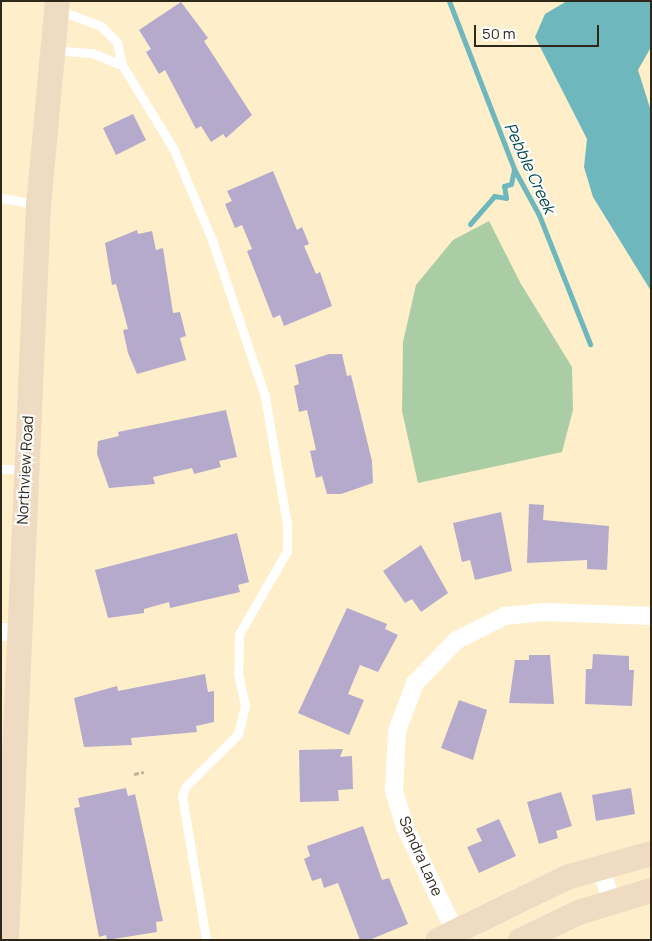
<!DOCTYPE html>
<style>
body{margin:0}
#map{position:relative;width:652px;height:941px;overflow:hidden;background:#feeeca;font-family:Manrope,sans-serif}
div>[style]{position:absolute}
.green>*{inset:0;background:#aacda6}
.water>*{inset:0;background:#6db7bd}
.stream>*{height:5px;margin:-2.5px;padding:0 2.5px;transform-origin:2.5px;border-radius:2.5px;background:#6db7bd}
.building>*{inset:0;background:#b5aacc}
.path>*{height:3px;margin-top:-1.5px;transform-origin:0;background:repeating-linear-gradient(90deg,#bfb295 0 5px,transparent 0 7.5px)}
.lane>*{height:9px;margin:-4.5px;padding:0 4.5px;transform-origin:4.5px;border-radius:4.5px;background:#fff}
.street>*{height:18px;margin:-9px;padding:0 9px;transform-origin:9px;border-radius:9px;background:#fff}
.secondary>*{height:25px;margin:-12.5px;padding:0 12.5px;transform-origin:12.5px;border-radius:12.5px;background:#efdbc2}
span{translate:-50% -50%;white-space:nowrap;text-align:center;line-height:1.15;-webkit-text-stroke:4px #fff;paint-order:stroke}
.street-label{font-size:15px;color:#2e281a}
.water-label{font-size:16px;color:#00464b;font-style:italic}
.frame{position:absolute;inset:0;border:2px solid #2e281a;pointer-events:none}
.scale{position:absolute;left:474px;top:25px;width:125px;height:22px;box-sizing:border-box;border:2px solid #2e281a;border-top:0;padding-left:6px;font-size:15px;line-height:18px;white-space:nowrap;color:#2e281a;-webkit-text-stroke:4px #fff;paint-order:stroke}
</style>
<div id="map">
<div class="green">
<i style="clip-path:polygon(489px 221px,521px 284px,572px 367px,573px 410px,562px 452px,418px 483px,402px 411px,403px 342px,416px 285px,453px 240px)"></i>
</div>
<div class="water">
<i style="clip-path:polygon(567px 1px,651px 1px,651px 47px,638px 70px,651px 111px,651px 291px,593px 197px,584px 167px,587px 139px,535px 37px,545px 14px)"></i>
</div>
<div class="stream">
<i style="left:449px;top:1px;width:180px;rotate:68.8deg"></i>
<i style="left:514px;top:169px;width:52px;rotate:61.5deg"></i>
<i style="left:539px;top:215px;width:139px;rotate:68.4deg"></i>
<i style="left:470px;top:224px;width:37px;rotate:-49deg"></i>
<i style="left:494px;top:196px;width:12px;rotate:9deg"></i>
<i style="left:506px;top:198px;width:12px;rotate:-99deg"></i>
<i style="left:504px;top:186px;width:7px;rotate:-16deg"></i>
<i style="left:511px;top:184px;width:14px;rotate:-78deg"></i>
</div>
<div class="building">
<i style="clip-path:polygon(181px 2px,208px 38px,204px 41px,252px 115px,226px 138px,223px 134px,211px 142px,201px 126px,196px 129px,165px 70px,159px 74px,146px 52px,151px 49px,139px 30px)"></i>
<i style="clip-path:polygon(133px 114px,146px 140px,116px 155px,103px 128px)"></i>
<i style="clip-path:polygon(273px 171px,297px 230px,302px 227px,309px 244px,304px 246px,316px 274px,320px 272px,332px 306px,284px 326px,280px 315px,273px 318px,247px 251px,252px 249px,242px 225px,235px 228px,225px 204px,232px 201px,227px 191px)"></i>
<i style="clip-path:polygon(137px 230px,138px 234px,152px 231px,156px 250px,163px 248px,173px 313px,180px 312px,186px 336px,180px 338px,186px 360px,137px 374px,128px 353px,123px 330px,128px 329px,116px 284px,112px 285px,105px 243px)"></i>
<i style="clip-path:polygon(329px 354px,342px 354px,347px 376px,351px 375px,372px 461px,373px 483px,341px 494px,327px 494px,322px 476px,316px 478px,310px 451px,316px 450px,307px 410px,299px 412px,294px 386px,299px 384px,295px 365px)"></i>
<i style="clip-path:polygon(226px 410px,237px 457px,219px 461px,221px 467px,194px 474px,192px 468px,153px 477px,155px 484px,109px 488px,97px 454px,98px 441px,119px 436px,118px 432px)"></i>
<i style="clip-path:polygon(529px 504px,544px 505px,543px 520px,609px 526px,607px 570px,587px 569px,587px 560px,527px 563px)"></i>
<i style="clip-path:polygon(501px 512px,512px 571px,475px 580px,470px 560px,462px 562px,453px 523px)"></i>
<i style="clip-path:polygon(237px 533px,249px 582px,238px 585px,240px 592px,170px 608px,169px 602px,144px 609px,144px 613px,108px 618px,95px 570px)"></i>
<i style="clip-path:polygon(421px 545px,448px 593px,421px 612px,412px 599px,405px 603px,383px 571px)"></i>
<i style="clip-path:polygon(347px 608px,387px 624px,385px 629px,398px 635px,378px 672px,360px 665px,348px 694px,364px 700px,349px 735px,298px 713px)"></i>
<i style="clip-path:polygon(593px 654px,629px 656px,629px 670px,634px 670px,632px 706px,585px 704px,586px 669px,592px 669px)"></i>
<i style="clip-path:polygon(529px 655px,550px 655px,554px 704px,509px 703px,515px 660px,529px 660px)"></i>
<i style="clip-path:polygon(205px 674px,208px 692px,214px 691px,214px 722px,196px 726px,197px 732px,131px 738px,132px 745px,84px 747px,74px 698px,117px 686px,118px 691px)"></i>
<i style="clip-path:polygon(459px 700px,487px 710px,473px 760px,441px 748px)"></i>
<i style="clip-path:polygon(343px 749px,340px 757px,352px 756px,353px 789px,338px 790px,339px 801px,300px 802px,299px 750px)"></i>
<i style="clip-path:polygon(126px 788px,128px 796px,135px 794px,163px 921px,156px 922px,157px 932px,107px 940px,106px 935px,99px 937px,74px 808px,80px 807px,78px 798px)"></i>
<i style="clip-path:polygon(631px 788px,635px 814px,596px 821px,592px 795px)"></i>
<i style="clip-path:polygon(561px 792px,572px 826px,556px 831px,558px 838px,539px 844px,527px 802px)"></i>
<i style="clip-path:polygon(499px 819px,516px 856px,479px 873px,467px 847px,482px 841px,476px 829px)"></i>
<i style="clip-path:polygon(363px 826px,382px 880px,389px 878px,408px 924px,369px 940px,360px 940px,338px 883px,324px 888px,321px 878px,312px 881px,304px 859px,310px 856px,307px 846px)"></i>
</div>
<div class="path">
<i style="left:134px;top:774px;width:10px;rotate:-11deg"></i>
</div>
<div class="lane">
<i style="left:58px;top:10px;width:46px;rotate:20.4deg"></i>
<i style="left:101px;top:26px;width:23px;rotate:45deg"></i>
<i style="left:117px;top:42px;width:24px;rotate:78deg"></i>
<i style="left:122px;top:65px;width:97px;rotate:58.4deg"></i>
<i style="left:173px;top:148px;width:100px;rotate:67deg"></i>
<i style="left:212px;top:240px;width:166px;rotate:71.3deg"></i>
<i style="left:265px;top:397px;width:130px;rotate:80.2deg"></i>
<i style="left:287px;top:525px;width:26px;rotate:90deg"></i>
<i style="left:287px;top:551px;width:96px;rotate:120deg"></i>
<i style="left:239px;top:634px;width:39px;rotate:91deg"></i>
<i style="left:238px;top:673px;width:34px;rotate:78deg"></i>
<i style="left:245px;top:706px;width:29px;rotate:104deg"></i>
<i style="left:238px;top:734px;width:74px;rotate:135deg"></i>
<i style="left:186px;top:786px;width:11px;rotate:112deg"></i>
<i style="left:182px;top:796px;width:146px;rotate:80.5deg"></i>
<i style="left:54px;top:50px;width:38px;rotate:5deg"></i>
<i style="left:92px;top:53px;width:32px;rotate:22deg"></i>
<i style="left:1px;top:198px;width:36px;rotate:10deg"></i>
<i style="left:1px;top:469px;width:24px"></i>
</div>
<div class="street">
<i style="left:1px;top:632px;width:18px"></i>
<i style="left:599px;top:866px;width:36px;rotate:69deg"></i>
<i style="left:459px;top:940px;width:125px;rotate:-115.5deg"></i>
<i style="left:405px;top:827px;width:39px;rotate:-107deg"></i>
<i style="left:394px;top:790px;width:59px;rotate:-87.1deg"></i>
<i style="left:397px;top:731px;width:51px;rotate:-69.4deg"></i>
<i style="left:415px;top:683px;width:60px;rotate:-45.7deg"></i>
<i style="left:457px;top:640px;width:54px;rotate:-26.6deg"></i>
<i style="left:505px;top:616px;width:40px;rotate:-5.7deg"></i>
<i style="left:545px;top:612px;width:106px;rotate:2.2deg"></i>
</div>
<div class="secondary">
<i style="left:6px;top:940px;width:736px;rotate:-87.51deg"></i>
<i style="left:38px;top:205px;width:205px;rotate:-84.7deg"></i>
<i style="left:437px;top:940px;width:144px;rotate:-26deg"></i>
<i style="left:566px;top:877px;width:88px;rotate:-15.8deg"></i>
<i style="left:520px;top:940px;width:64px;rotate:-25.8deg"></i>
<i style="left:578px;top:912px;width:76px;rotate:-16.8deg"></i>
</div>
<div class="street-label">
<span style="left:25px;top:470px;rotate:-87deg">Northview Road</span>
<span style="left:421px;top:856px;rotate:66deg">Sandra Lane</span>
</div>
<div class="water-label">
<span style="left:530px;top:168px;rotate:65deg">Pebble Creek</span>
</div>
<div class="frame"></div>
<div class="scale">50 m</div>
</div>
